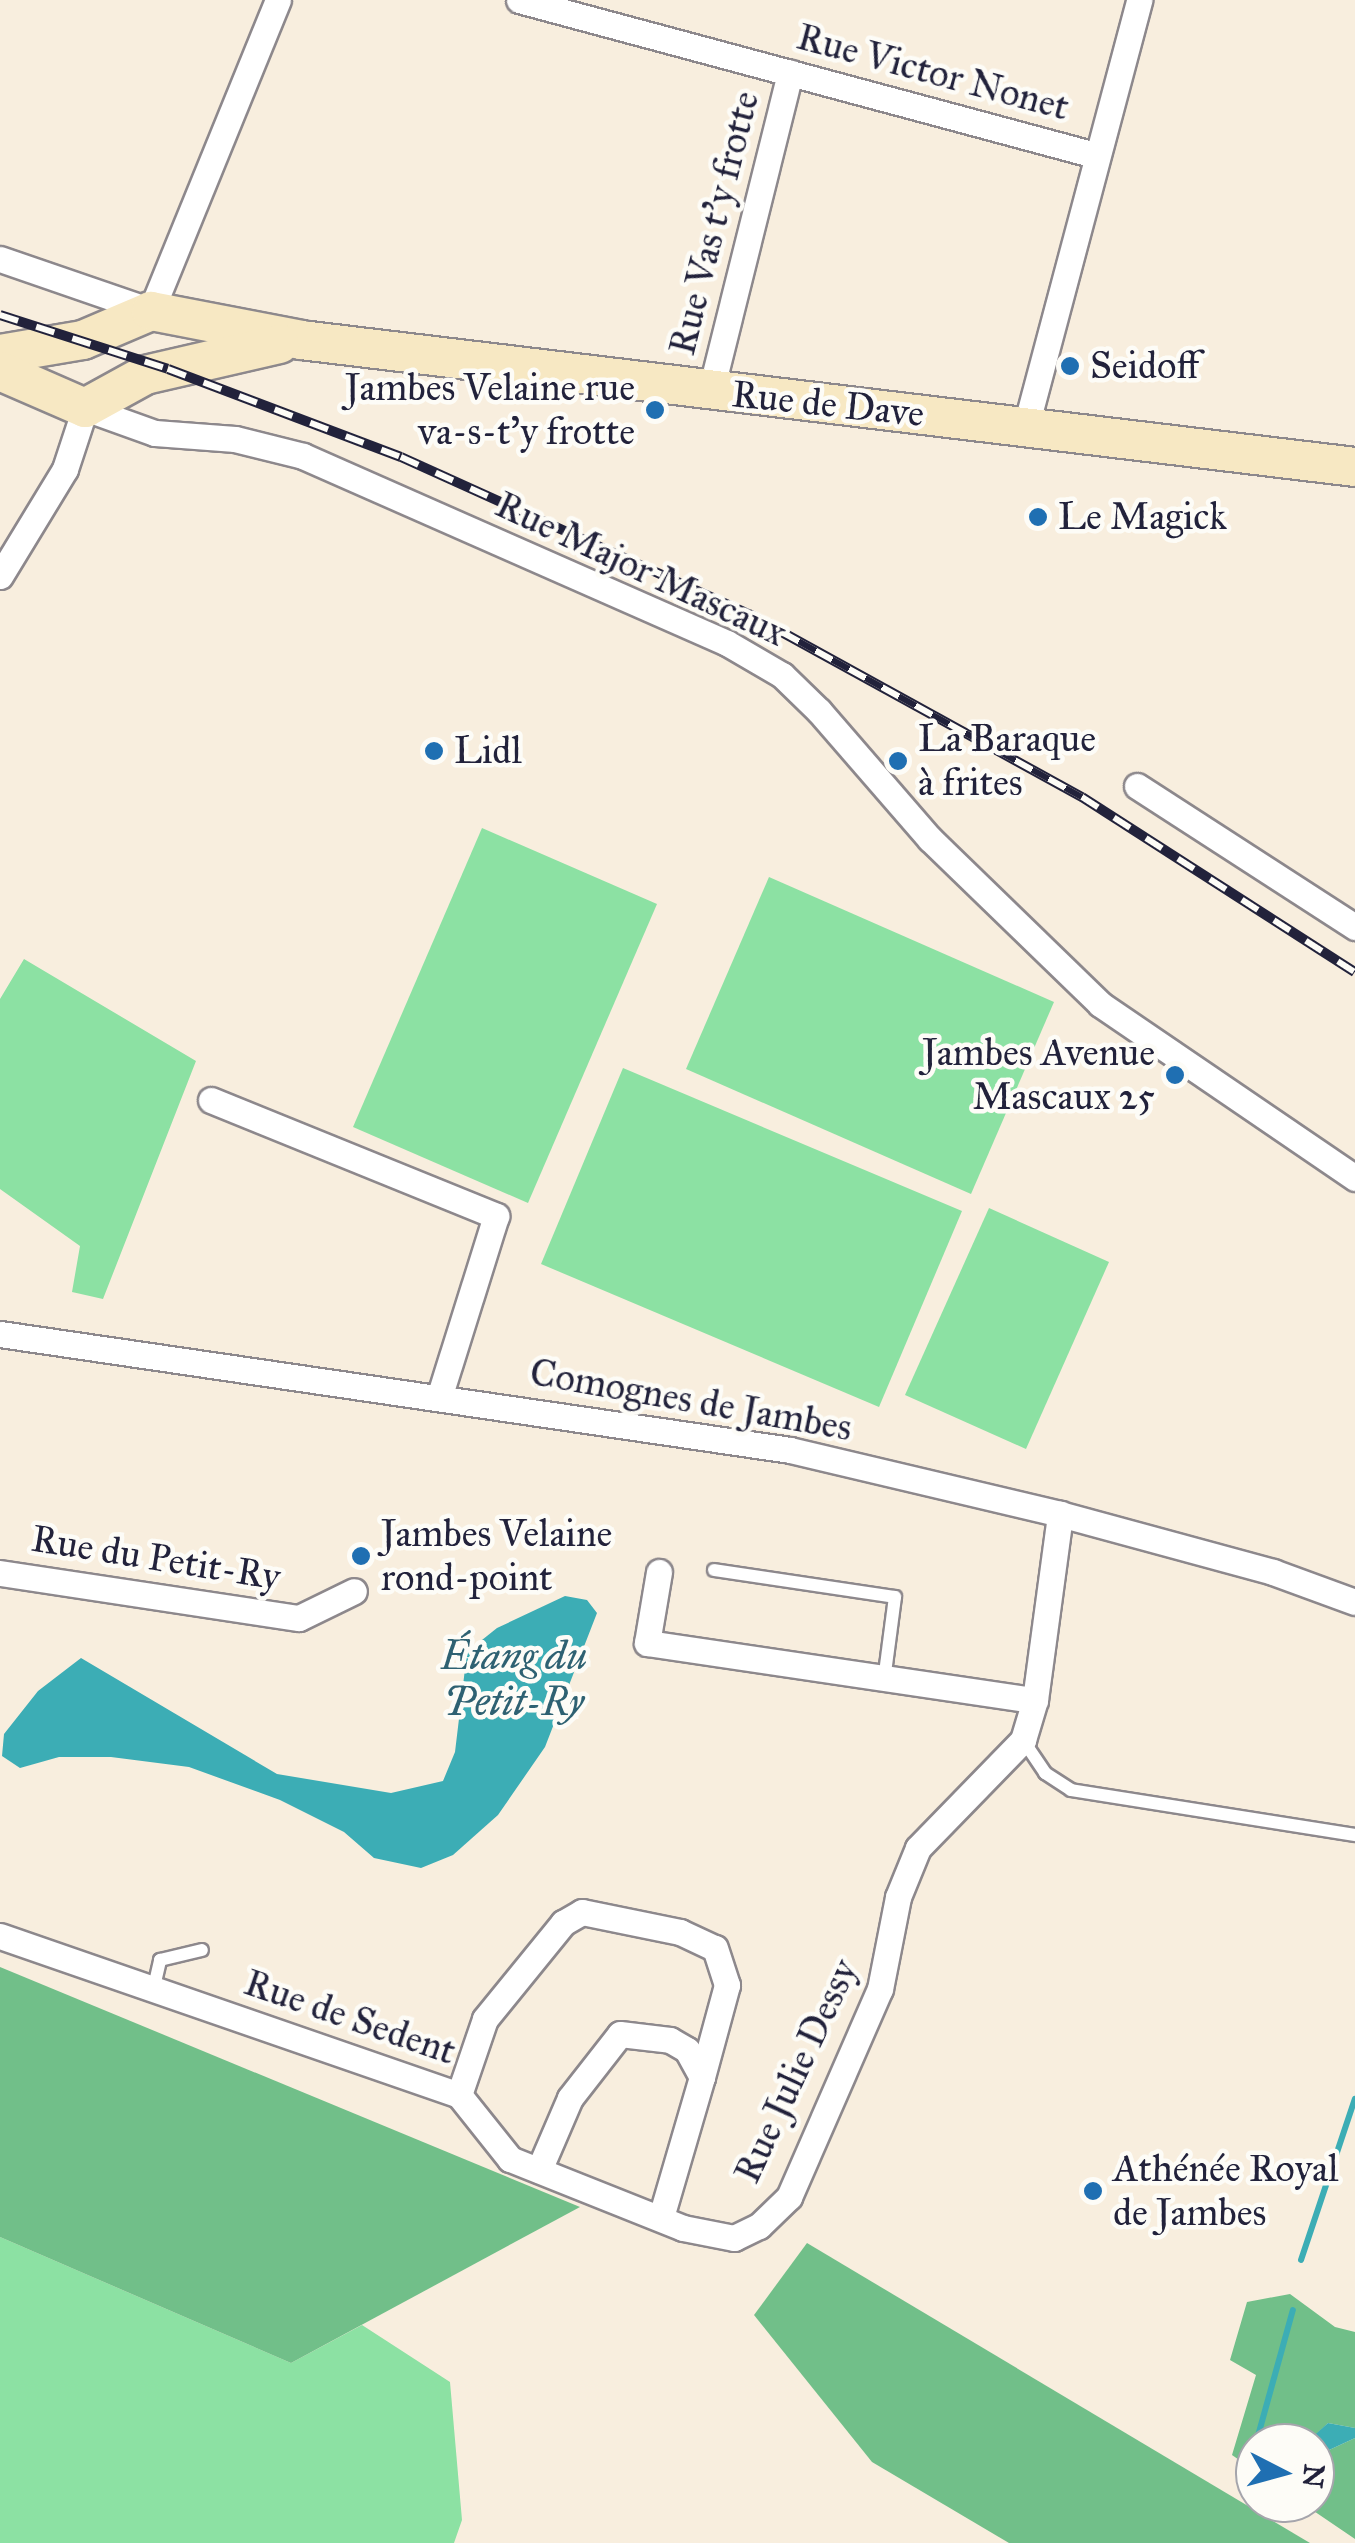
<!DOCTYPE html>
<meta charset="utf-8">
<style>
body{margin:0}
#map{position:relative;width:1355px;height:2543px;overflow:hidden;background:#f8eede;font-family:"IM FELL Great Primer",serif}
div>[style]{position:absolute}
.green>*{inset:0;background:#8ce1a3}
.forest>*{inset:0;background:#71bf89}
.water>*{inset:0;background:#3cadb5}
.stream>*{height:6px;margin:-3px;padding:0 3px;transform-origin:3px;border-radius:3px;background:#3cadb5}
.roads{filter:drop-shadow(2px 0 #8d888c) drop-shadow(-2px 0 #8d888c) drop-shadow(0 2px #8d888c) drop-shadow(0 -2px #8d888c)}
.lane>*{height:12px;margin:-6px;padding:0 6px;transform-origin:6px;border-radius:6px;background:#fff}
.street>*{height:25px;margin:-12.5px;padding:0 12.5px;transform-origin:12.5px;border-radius:12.5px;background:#fff}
.secondary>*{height:38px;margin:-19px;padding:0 19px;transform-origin:19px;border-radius:19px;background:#f7e8c3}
.rail>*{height:10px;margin-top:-5px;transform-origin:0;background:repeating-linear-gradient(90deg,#fdfcf7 0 19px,#22223b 0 38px);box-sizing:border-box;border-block:2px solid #22223b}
.dots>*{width:28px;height:28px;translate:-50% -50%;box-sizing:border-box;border:5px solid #fdfcf7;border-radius:50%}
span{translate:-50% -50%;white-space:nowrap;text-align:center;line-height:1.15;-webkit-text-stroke:9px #fdfcf7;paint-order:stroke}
.street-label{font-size:38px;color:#22223b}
.poi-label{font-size:38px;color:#22223b}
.left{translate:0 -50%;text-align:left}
.right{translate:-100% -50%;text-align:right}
.water-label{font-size:40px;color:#2e6172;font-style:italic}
.north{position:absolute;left:1235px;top:2423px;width:100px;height:100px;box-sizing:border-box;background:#fdfcf7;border:2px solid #a5a5ac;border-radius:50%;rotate:96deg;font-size:28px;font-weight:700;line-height:40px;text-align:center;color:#22223b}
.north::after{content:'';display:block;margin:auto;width:35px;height:45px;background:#1f6fb2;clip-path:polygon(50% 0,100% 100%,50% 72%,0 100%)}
</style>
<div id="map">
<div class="green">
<i style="clip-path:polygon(482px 828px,657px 904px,528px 1203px,353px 1127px)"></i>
<i style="clip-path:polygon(769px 877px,1054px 1002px,971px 1194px,686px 1069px)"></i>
<i style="clip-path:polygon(24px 959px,196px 1061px,103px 1299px,72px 1292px,80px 1246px,0 1189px,0 999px)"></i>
<i style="clip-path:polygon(623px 1068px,962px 1211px,879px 1407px,541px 1264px)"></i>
<i style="clip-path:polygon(989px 1208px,1109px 1262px,1026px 1449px,905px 1395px)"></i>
<i style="clip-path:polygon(0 2237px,291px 2363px,362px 2325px,450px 2382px,462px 2520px,454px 2543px,0 2543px)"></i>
</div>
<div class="forest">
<i style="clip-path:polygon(0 1967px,580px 2207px,291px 2363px,0 2237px)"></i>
<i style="clip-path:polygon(807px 2243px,1310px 2543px,1009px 2543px,872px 2462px,754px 2315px)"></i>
<i style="clip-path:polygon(1290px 2294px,1335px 2327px,1355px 2332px,1355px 2428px,1328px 2423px,1310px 2440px,1314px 2443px,1255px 2443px,1255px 2471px,1232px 2455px,1256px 2375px,1230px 2360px,1247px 2302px)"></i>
<i style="clip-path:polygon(1355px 2438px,1355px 2539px,1302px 2503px,1315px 2503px,1315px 2444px,1327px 2451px)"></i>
</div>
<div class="water">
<i style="clip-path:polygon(565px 1596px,587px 1600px,597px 1613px,545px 1747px,498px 1815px,453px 1855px,421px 1868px,374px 1858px,344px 1832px,280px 1800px,189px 1767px,111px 1757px,59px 1757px,20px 1768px,2px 1756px,4px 1734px,38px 1691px,81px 1658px,277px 1774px,391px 1793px,443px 1781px,455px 1752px,467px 1652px,497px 1628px)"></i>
<i style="clip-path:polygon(1328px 2423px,1355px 2428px,1355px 2438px,1327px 2451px,1309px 2440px)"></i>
</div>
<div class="stream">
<i style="left:1301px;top:2260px;width:170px;rotate:-71.5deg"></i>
<i style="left:1256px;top:2443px;width:138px;rotate:-74.5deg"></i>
<i style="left:1253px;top:2455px;width:7px;rotate:-74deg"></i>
</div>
<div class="roads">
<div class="lane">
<i style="left:714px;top:1570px;width:183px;rotate:8.5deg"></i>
<i style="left:895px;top:1597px;width:84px;rotate:97.5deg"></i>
<i style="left:1023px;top:1740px;width:40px;rotate:56deg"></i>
<i style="left:1045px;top:1773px;width:31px;rotate:33deg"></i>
<i style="left:1071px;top:1790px;width:288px;rotate:9deg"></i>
<i style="left:153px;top:1991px;width:32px;rotate:-77deg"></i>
<i style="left:160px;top:1960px;width:43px;rotate:-13.4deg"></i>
</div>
<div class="street">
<i style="left:519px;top:0;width:596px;rotate:15.06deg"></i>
<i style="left:0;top:259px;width:160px;rotate:19deg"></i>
<i style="left:151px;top:311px;width:336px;rotate:-67.8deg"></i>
<i style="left:711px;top:390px;width:327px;rotate:-76deg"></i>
<i style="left:1026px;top:426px;width:441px;rotate:-75.1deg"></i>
<i style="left:0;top:576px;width:125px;rotate:-58.7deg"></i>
<i style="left:65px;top:469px;width:64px;rotate:-71.8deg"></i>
<i style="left:85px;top:408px;width:74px;rotate:19.7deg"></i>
<i style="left:155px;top:433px;width:80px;rotate:4.3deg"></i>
<i style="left:235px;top:439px;width:70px;rotate:14deg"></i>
<i style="left:303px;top:456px;width:463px;rotate:23.8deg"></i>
<i style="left:727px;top:643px;width:64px;rotate:30.2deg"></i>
<i style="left:782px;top:675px;width:52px;rotate:44.2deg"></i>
<i style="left:819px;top:711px;width:169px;rotate:49.1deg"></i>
<i style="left:930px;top:839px;width:237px;rotate:44.1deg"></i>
<i style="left:1100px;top:1004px;width:309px;rotate:34.3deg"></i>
<i style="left:1137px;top:786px;width:260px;rotate:32.9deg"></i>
<i style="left:211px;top:1100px;width:308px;rotate:22.1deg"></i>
<i style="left:496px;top:1216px;width:188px;rotate:107.4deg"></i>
<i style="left:0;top:1334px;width:798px;rotate:8.35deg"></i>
<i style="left:790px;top:1450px;width:277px;rotate:13.3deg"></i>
<i style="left:1060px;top:1514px;width:221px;rotate:15.2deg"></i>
<i style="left:1273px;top:1572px;width:87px;rotate:20.1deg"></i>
<i style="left:659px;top:1572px;width:72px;rotate:99.6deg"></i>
<i style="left:647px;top:1643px;width:392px;rotate:8.4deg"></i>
<i style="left:0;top:1573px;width:302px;rotate:8.6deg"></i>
<i style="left:299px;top:1618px;width:61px;rotate:-26.1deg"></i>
<i style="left:0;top:1936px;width:486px;rotate:19.1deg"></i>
<i style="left:459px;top:2095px;width:82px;rotate:51.4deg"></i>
<i style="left:510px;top:2159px;width:186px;rotate:21.7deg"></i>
<i style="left:683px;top:2228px;width:52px;rotate:11.1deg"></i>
<i style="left:734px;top:2238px;width:28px;rotate:-26deg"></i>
<i style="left:759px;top:2226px;width:42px;rotate:-44deg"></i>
<i style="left:789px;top:2197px;width:227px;rotate:-66.4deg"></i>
<i style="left:880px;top:1989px;width:94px;rotate:-78.9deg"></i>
<i style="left:898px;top:1897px;width:53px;rotate:-67.8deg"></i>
<i style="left:918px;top:1848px;width:151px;rotate:-45.8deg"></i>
<i style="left:1023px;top:1740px;width:42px;rotate:-73.3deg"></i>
<i style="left:1035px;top:1700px;width:188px;rotate:-82.3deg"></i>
<i style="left:459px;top:2095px;width:80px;rotate:-71.1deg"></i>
<i style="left:485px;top:2019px;width:124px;rotate:-50.9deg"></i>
<i style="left:563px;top:1923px;width:22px;rotate:-30deg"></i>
<i style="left:582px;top:1912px;width:100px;rotate:11.5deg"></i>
<i style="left:680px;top:1932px;width:38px;rotate:25deg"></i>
<i style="left:715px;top:1948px;width:39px;rotate:72deg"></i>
<i style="left:727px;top:1985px;width:95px;rotate:105.2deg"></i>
<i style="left:539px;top:2170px;width:78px;rotate:-66.7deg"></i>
<i style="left:570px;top:2098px;width:81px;rotate:-52deg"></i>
<i style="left:620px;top:2034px;width:50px;rotate:6.8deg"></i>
<i style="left:670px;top:2040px;width:20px;rotate:30deg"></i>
<i style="left:687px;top:2050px;width:31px;rotate:61deg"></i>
<i style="left:702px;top:2077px;width:143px;rotate:106.3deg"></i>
</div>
<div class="secondary">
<i style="left:0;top:354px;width:84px;rotate:-9.6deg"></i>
<i style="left:83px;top:340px;width:74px;rotate:-23.1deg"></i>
<i style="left:151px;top:311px;width:153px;rotate:10.9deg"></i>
<i style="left:301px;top:340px;width:1062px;rotate:6.87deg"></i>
<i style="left:0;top:371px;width:93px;rotate:23.5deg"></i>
<i style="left:85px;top:408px;width:68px;rotate:-28.8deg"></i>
<i style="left:145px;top:375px;width:138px;rotate:-13deg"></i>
</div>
</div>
<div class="rail">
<i style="left:0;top:315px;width:176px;rotate:17.8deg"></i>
<i style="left:168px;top:369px;width:249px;rotate:20.7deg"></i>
<i style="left:401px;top:457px;width:382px;rotate:24.3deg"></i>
<i style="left:749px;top:614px;width:380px;rotate:28.8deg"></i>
<i style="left:1082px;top:797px;width:324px;rotate:32.7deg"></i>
</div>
<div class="dots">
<i style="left:1070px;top:366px;background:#1f6fb2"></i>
<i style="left:655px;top:410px;background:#1f6fb2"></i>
<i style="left:1038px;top:517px;background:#1f6fb2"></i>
<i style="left:434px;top:751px;background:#1f6fb2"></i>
<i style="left:898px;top:761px;background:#1f6fb2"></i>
<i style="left:1175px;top:1075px;background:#1f6fb2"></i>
<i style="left:361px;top:1556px;background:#1f6fb2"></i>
<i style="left:1093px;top:2191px;background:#1f6fb2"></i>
</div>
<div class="street-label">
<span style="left:933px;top:72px;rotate:15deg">Rue Victor Nonet</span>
<span style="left:714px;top:223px;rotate:-76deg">Rue Vas t'y frotte</span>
<span style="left:828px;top:404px;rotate:6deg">Rue de Dave</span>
<span style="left:641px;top:569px;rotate:25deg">Rue Major Mascaux</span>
<span style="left:691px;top:1400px;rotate:10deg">Comognes de Jambes</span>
<span style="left:156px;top:1558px;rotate:9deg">Rue du Petit-Ry</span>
<span style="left:350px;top:2017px;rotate:19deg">Rue de Sedent</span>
<span style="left:796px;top:2071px;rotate:-65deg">Rue Julie Dessy</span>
</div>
<div class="poi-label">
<span class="left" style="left:1090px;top:366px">Seidoff</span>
<span class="right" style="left:635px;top:410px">Jambes Velaine rue<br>va-s-t'y frotte</span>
<span class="left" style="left:1058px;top:517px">Le Magick</span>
<span class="left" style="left:918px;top:761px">La Baraque<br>à frites</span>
<span class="left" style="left:454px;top:751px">Lidl</span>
<span class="right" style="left:1155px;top:1075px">Jambes Avenue<br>Mascaux 25</span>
<span class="left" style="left:381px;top:1556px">Jambes Velaine<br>rond-point</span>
<span class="left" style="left:1113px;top:2191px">Athénée Royal<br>de Jambes</span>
</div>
<div class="water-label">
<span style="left:514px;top:1679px">Étang du<br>Petit-Ry</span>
</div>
<div class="north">N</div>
</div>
